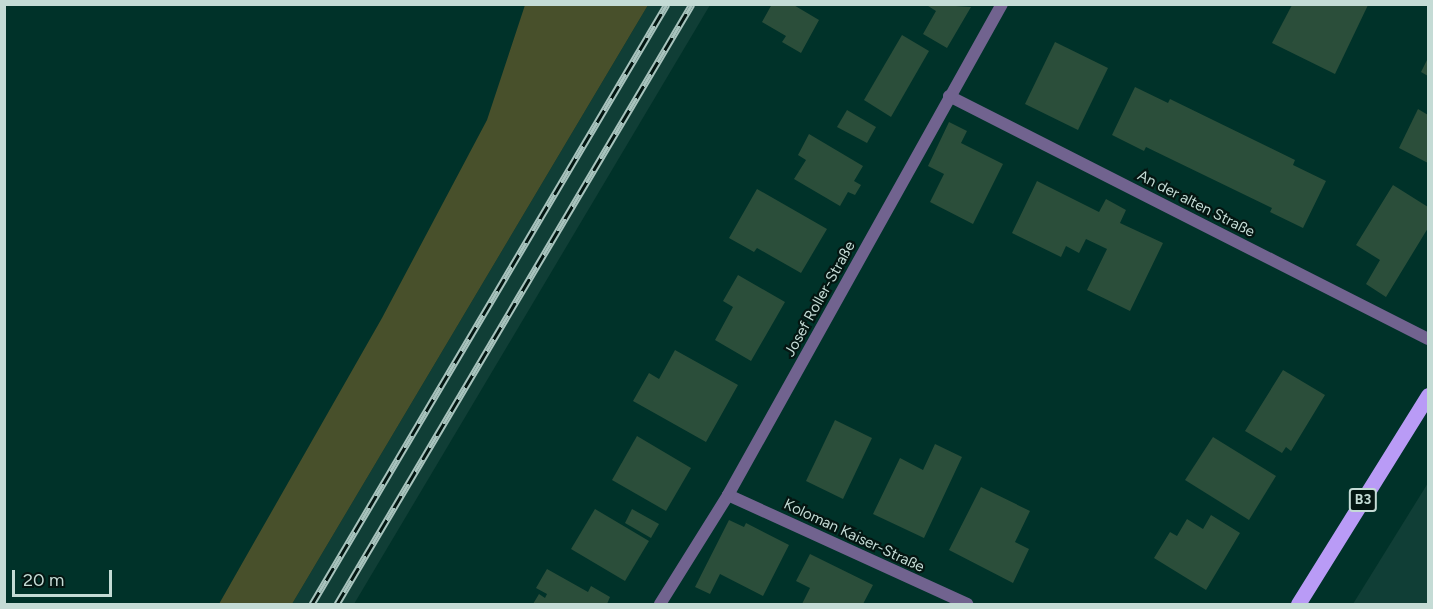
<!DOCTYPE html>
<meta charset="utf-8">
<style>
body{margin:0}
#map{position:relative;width:1433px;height:609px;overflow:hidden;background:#003229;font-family:Figtree,sans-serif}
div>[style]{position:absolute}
.built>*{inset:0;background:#103e36}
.green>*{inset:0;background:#48502b}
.building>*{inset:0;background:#2b4e3a}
.minor>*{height:12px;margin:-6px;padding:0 6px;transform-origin:6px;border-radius:6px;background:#71638f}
.primary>*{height:15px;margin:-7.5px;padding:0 7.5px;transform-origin:7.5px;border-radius:7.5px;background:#b99bf6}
.rail>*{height:7px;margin-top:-3.5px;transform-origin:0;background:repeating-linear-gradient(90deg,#041612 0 14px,#a8c3bd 0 28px);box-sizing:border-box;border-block:2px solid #a8c3bd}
span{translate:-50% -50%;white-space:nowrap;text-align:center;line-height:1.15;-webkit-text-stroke:4.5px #041612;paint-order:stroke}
.shield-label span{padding:2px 4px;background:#041612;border:2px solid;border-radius:4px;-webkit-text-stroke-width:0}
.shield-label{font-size:14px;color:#c4dbd5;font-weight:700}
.street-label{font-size:15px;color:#c4dbd5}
.frame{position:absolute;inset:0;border:6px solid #c4dbd5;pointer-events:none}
.scale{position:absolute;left:12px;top:570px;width:100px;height:27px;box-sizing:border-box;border:3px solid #c4dbd5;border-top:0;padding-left:8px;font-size:18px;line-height:21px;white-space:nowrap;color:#c4dbd5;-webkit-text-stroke:4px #041612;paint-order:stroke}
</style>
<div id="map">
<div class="built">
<i style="clip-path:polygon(648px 5px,710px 5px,354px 604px,292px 604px)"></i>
<i style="clip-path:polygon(1428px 483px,1428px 604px,1353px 604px)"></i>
</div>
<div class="green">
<i style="clip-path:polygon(525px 5px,648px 5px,292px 604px,219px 604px,382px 318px,487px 120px)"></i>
</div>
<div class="building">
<i style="clip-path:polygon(772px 4px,792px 4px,819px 20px,801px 53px,782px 42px,786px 36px,762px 22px)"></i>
<i style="clip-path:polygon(925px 4px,971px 7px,947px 48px,923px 34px,936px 11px)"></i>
<i style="clip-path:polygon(1292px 5px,1368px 5px,1335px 74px,1272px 43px)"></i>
<i style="clip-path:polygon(902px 35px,929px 51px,891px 117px,864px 100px)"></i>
<i style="clip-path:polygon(1055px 42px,1108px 68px,1078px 130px,1025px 104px)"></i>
<i style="clip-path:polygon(1428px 58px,1428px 76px,1421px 72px)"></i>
<i style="clip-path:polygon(1135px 87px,1168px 103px,1170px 99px,1295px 160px,1293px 165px,1326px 181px,1303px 228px,1270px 212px,1272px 208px,1146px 147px,1144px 151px,1112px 135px)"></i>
<i style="clip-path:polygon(1418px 109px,1428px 115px,1428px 163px,1399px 148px)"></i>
<i style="clip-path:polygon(847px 110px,876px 127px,867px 143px,837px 127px)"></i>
<i style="clip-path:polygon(949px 122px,967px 131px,961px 143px,1003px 164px,973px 224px,930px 202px,944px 174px,928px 166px)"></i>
<i style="clip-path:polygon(809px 134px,863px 166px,854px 181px,861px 185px,855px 195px,848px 192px,840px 206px,794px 179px,806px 160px,798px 155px)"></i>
<i style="clip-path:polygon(1037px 181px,1099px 212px,1106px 199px,1126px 210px,1120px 223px,1163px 243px,1130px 311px,1087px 290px,1107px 249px,1086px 239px,1079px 253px,1066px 246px,1061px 257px,1012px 233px)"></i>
<i style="clip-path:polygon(1393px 185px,1428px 207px,1428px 228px,1386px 297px,1366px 284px,1380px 260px,1356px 245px)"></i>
<i style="clip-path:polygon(757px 189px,827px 229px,801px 273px,757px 248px,754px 252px,729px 238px)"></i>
<i style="clip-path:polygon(738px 275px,785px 302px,751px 361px,715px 340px,733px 307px,723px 301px)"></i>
<i style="clip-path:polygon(675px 350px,738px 385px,706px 442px,633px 401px,649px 373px,659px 379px)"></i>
<i style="clip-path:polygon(1283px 370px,1325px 395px,1291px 451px,1286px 447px,1282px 453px,1245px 431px)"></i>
<i style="clip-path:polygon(835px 420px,872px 438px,843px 499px,806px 481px)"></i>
<i style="clip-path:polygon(637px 436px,691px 468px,666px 511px,612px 480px)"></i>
<i style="clip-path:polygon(1213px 437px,1276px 476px,1249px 520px,1185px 480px)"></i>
<i style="clip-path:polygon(935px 444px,962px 457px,924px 538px,873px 514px,900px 458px,923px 470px)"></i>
<i style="clip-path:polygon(981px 487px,1030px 511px,1015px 542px,1029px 549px,1013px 583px,949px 550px)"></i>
<i style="clip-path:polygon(595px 509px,649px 541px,625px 581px,571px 549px)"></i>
<i style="clip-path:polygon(632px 509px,659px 524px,651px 538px,625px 523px)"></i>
<i style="clip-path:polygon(1211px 515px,1240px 533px,1206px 590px,1154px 558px,1170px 532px,1177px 536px,1187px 519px,1203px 529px)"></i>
<i style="clip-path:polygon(729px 520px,744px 527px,746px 523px,789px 545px,763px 596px,720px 574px,710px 594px,695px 587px)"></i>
<i style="clip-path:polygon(810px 554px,873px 585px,863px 604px,802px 604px,810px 588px,796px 581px)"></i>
<i style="clip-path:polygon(547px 569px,588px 592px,591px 586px,610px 597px,607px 604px,533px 604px,539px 594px,545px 598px,547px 594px,536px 588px)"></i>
</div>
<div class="minor">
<i style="left:949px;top:96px;width:537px;rotate:26.9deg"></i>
<i style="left:728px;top:495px;width:263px;rotate:24.5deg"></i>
<i style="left:660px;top:604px;width:128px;rotate:-58deg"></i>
<i style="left:728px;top:495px;width:562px;rotate:-60.84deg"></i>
</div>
<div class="primary">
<i style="left:1298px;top:604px;width:246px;rotate:-58.1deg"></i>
</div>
<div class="rail">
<i style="left:312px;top:604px;width:697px;rotate:-59.39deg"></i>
<i style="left:337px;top:604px;width:697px;rotate:-59.39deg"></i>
</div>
<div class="shield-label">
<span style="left:1363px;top:500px">B3</span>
</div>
<div class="street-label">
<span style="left:1196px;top:204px;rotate:27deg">An der alten Straße</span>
<span style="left:820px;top:299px;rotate:-61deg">Josef Roller-Straße</span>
<span style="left:854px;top:536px;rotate:25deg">Koloman Kaiser-Straße</span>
</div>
<div class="frame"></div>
<div class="scale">20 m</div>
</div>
